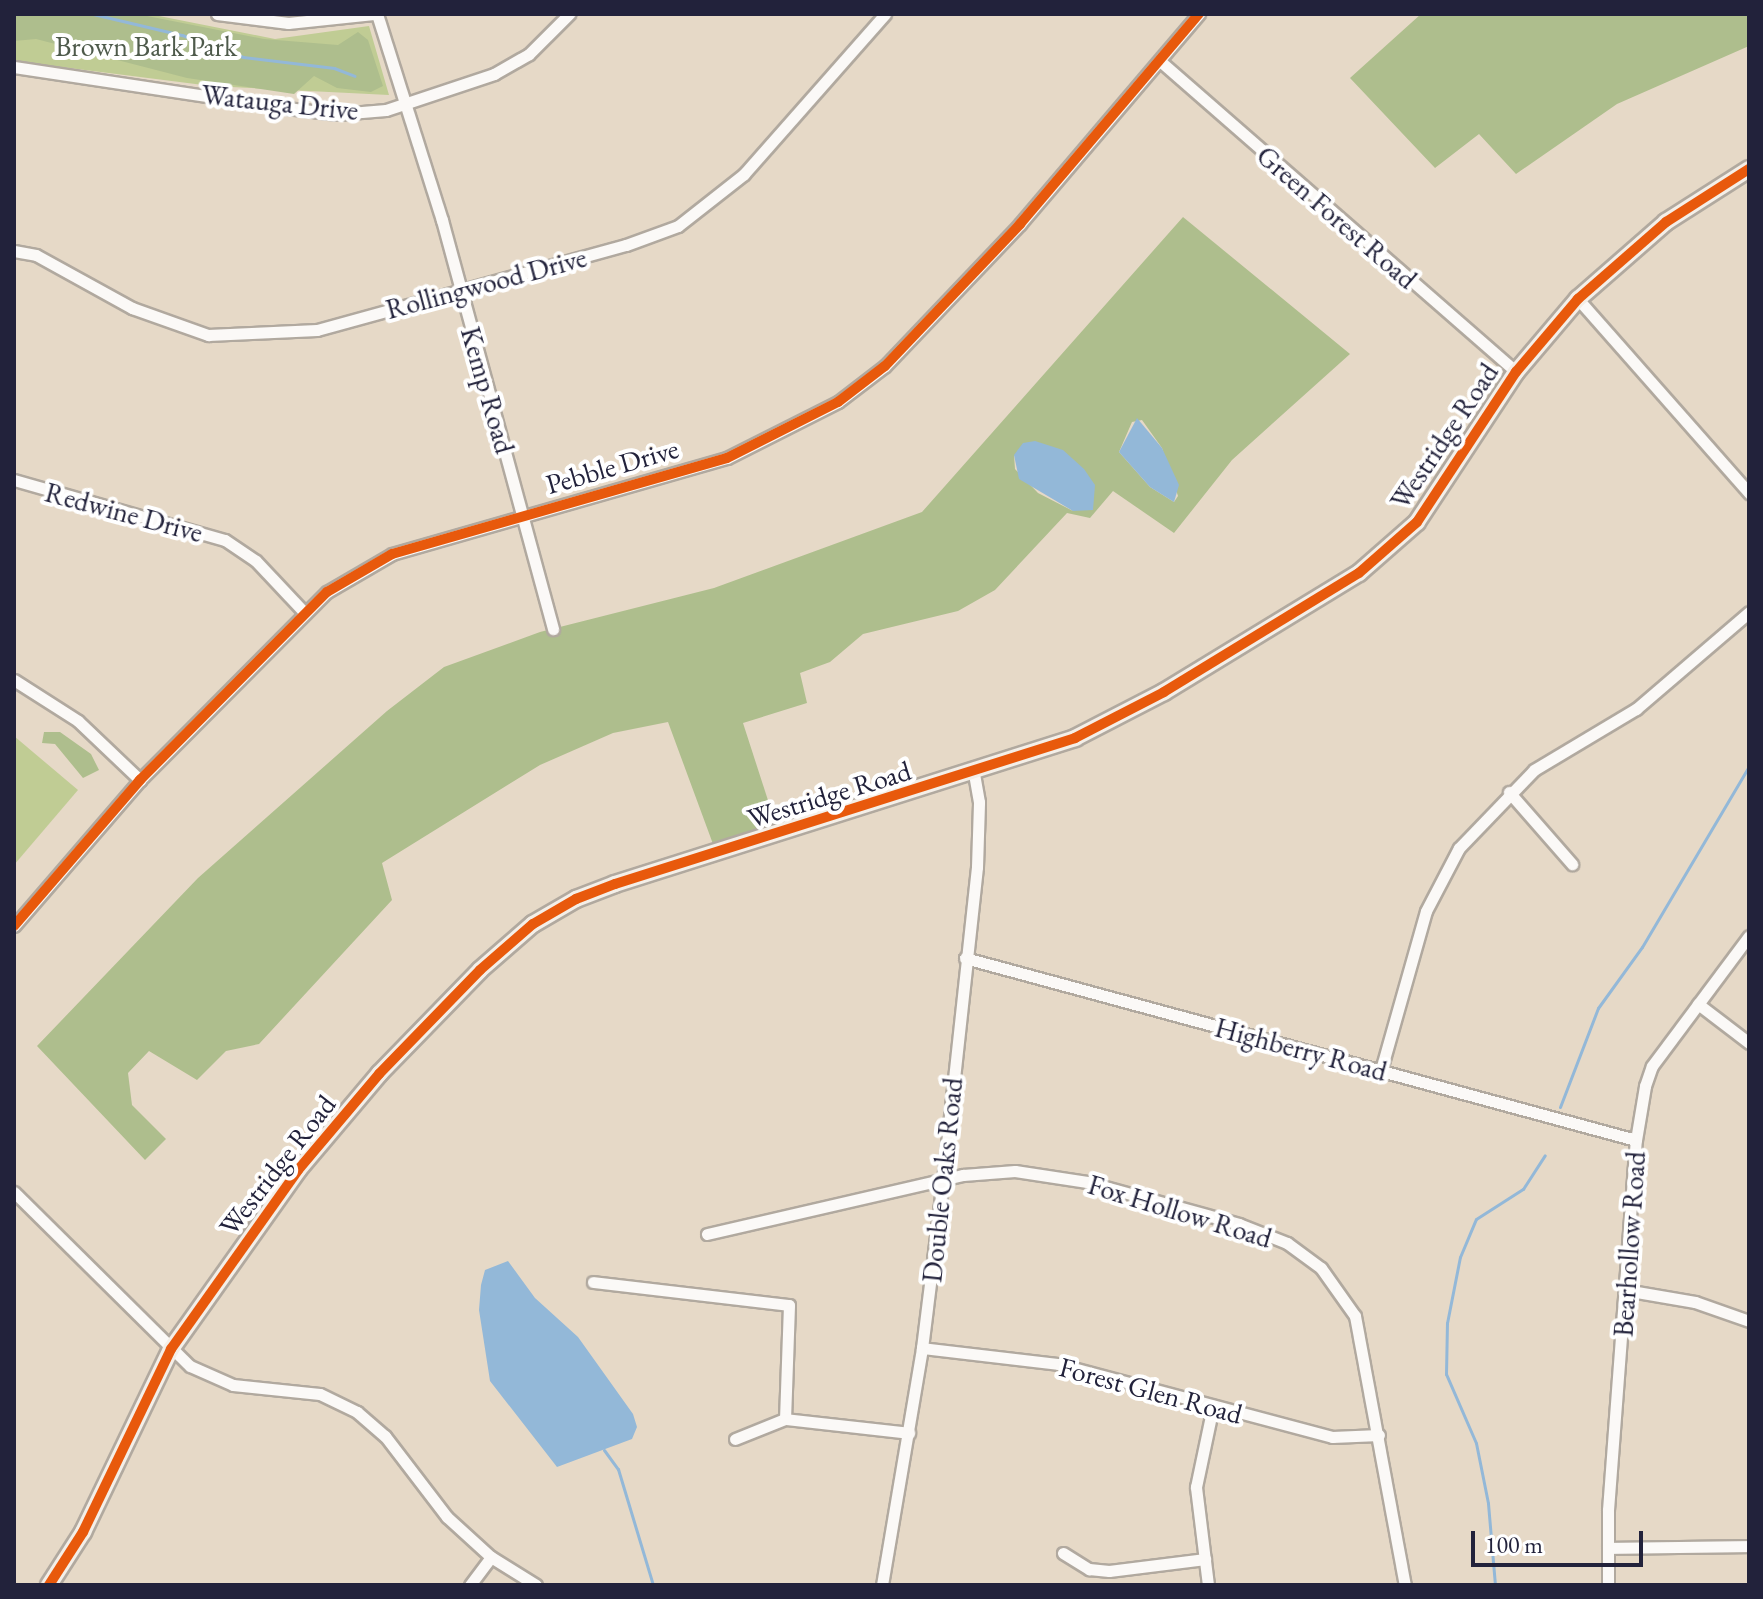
<!DOCTYPE html>
<style>
body{margin:0}
#map{position:relative;width:1763px;height:1599px;overflow:hidden;background:#e6d9c7;font-family:"EB Garamond",serif}
div>[style]{position:absolute}
.green>*{inset:0;background:#c0cc94}
.forest>*{inset:0;background:#aebe8d}
.water>*{inset:0;background:#93b8d8}
.stream>*{height:3px;margin:-1.5px;padding:0 1.5px;transform-origin:1.5px;border-radius:1.5px;background:#93b8d8}
.roads{filter:drop-shadow(2px 0 #b1a99f) drop-shadow(-2px 0 #b1a99f) drop-shadow(0 2px #b1a99f) drop-shadow(0 -2px #b1a99f)}
.street>*{height:11px;margin:-5.5px;padding:0 5.5px;transform-origin:5.5px;border-radius:5.5px;background:#fbf9f7}
.secondary>*{height:16px;margin:-8px;padding:0 8px;transform-origin:8px;border-radius:8px;background:#f4efe8}
.cycleway>*{height:10px;margin:-5px;padding:0 5px;transform-origin:5px;border-radius:5px;background:#e8590c}
span{translate:-50% -50%;white-space:nowrap;text-align:center;line-height:1.15;-webkit-text-stroke:8px #fff;paint-order:stroke}
.park-label{font-size:28px;color:#4e5a4b}
.street-label{font-size:28px;color:#22223b}
.frame{position:absolute;inset:0;border:16px solid #22223b;pointer-events:none}
.scale{position:absolute;left:1471px;top:1531px;width:172px;height:36px;box-sizing:border-box;border:4px solid #22223b;border-top:0;padding-left:10px;font-size:24px;line-height:28px;white-space:nowrap;color:#22223b;-webkit-text-stroke:6px #fff;paint-order:stroke}
</style>
<div id="map">
<div class="green">
<i style="clip-path:polygon(14px 14px,149px 14px,275px 39px,369px 26px,389px 95px,211px 86px,14px 61px)"></i>
<i style="clip-path:polygon(14px 736px,78px 790px,14px 865px)"></i>
</div>
<div class="forest">
<i style="clip-path:polygon(14px 14px,137px 14px,264px 39px,338px 45px,358px 32px,368px 40px,383px 86px,371px 92px,337px 88px,314px 76px,294px 94px,187px 78px,36px 39px,14px 41px)"></i>
<i style="clip-path:polygon(1421px 14px,1749px 14px,1749px 46px,1617px 104px,1516px 174px,1479px 134px,1435px 168px,1350px 78px)"></i>
<i style="clip-path:polygon(evenodd,1183px 217px,1350px 354px,1232px 460px,1174px 533px,1113px 491px,1090px 518px,1067px 513px,995px 590px,958px 611px,863px 634px,830px 662px,800px 673px,807px 703px,743px 723px,776px 825px,713px 844px,668px 722px,613px 733px,540px 765px,382px 863px,392px 900px,259px 1044px,226px 1051px,197px 1080px,149px 1051px,128px 1073px,132px 1105px,166px 1139px,145px 1160px,37px 1046px,198px 878px,387px 711px,444px 667px,540px 632px,714px 588px,922px 512px,1183px 217px,1142px 420px,1162px 448px,1178px 496px,1174px 502px,1150px 487px,1119px 452px,1132px 422px,1142px 420px,1183px 217px,1014px 455px,1073px 511px,1038px 493px,1015px 469px,1014px 455px)"></i>
<i style="clip-path:polygon(44px 732px,60px 732px,91px 754px,99px 770px,83px 778px,55px 744px,42px 743px)"></i>
</div>
<div class="water">
<i style="clip-path:polygon(1137px 418px,1162px 448px,1179px 485px,1174px 502px,1150px 487px,1119px 452px)"></i>
<i style="clip-path:polygon(1035px 441px,1063px 450px,1084px 469px,1095px 485px,1093px 510px,1073px 511px,1019px 479px,1014px 455px,1023px 443px)"></i>
<i style="clip-path:polygon(508px 1261px,535px 1298px,578px 1337px,633px 1414px,637px 1427px,632px 1439px,557px 1467px,490px 1381px,479px 1310px,481px 1285px,485px 1270px)"></i>
</div>
<div class="stream">
<i style="left:93px;top:14px;width:91px;rotate:13.3deg"></i>
<i style="left:182px;top:35px;width:65px;rotate:19.8deg"></i>
<i style="left:243px;top:57px;width:92px;rotate:6.9deg"></i>
<i style="left:334px;top:68px;width:22px;rotate:21deg"></i>
<i style="left:1560px;top:1107px;width:106px;rotate:-69deg"></i>
<i style="left:1598px;top:1008px;width:75px;rotate:-54.2deg"></i>
<i style="left:1642px;top:947px;width:210px;rotate:-59.4deg"></i>
<i style="left:604px;top:1450px;width:24px;rotate:54deg"></i>
<i style="left:618px;top:1469px;width:121px;rotate:73.2deg"></i>
<i style="left:1495px;top:1585px;width:82px;rotate:-94.9deg"></i>
<i style="left:1488px;top:1503px;width:61px;rotate:-101.3deg"></i>
<i style="left:1476px;top:1443px;width:75px;rotate:-113.5deg"></i>
<i style="left:1446px;top:1374px;width:51px;rotate:-88.9deg"></i>
<i style="left:1447px;top:1323px;width:67px;rotate:-78.9deg"></i>
<i style="left:1460px;top:1257px;width:41px;rotate:-67.2deg"></i>
<i style="left:1476px;top:1219px;width:56px;rotate:-32.6deg"></i>
<i style="left:1523px;top:1189px;width:40px;rotate:-57.1deg"></i>
</div>
<div class="roads">
<div class="street">
<i style="left:217px;top:14px;width:72px;rotate:7.2deg"></i>
<i style="left:288px;top:23px;width:86px;rotate:-6deg"></i>
<i style="left:377px;top:14px;width:216px;rotate:72.5deg"></i>
<i style="left:442px;top:220px;width:424px;rotate:74.8deg"></i>
<i style="left:1160px;top:61px;width:473px;rotate:41.1deg"></i>
<i style="left:14px;top:67px;width:267px;rotate:8.6deg"></i>
<i style="left:278px;top:107px;width:60px;rotate:6.7deg"></i>
<i style="left:338px;top:114px;width:48px;rotate:-4.8deg"></i>
<i style="left:386px;top:110px;width:114px;rotate:-18.4deg"></i>
<i style="left:494px;top:74px;width:40px;rotate:-29.7deg"></i>
<i style="left:529px;top:54px;width:57px;rotate:-45deg"></i>
<i style="left:14px;top:251px;width:22px;rotate:10deg"></i>
<i style="left:36px;top:255px;width:110px;rotate:28.9deg"></i>
<i style="left:132px;top:308px;width:81px;rotate:19.6deg"></i>
<i style="left:208px;top:335px;width:109px;rotate:-2.6deg"></i>
<i style="left:317px;top:330px;width:320px;rotate:-15.4deg"></i>
<i style="left:626px;top:245px;width:55px;rotate:-20.1deg"></i>
<i style="left:678px;top:226px;width:84px;rotate:-38.2deg"></i>
<i style="left:744px;top:174px;width:213px;rotate:-48.6deg"></i>
<i style="left:1578px;top:299px;width:259px;rotate:48.6deg"></i>
<i style="left:14px;top:480px;width:219px;rotate:15.9deg"></i>
<i style="left:225px;top:540px;width:37px;rotate:34deg"></i>
<i style="left:256px;top:561px;width:69px;rotate:46.8deg"></i>
<i style="left:14px;top:680px;width:76px;rotate:32.6deg"></i>
<i style="left:78px;top:721px;width:86px;rotate:43.6deg"></i>
<i style="left:1509px;top:792px;width:96px;rotate:48.8deg"></i>
<i style="left:14px;top:926px;width:193px;rotate:-49.2deg"></i>
<i style="left:140px;top:780px;width:265px;rotate:-45.2deg"></i>
<i style="left:327px;top:592px;width:75px;rotate:-30.3deg"></i>
<i style="left:392px;top:554px;width:348px;rotate:-16deg"></i>
<i style="left:727px;top:458px;width:124px;rotate:-26.8deg"></i>
<i style="left:838px;top:402px;width:59px;rotate:-37.5deg"></i>
<i style="left:885px;top:366px;width:196px;rotate:-46.4deg"></i>
<i style="left:1020px;top:224px;width:276px;rotate:-49.6deg"></i>
<i style="left:965px;top:958px;width:695px;rotate:15.18deg"></i>
<i style="left:1698px;top:1004px;width:64px;rotate:37.4deg"></i>
<i style="left:1381px;top:1070px;width:165px;rotate:-74.2deg"></i>
<i style="left:1426px;top:911px;width:71px;rotate:-62.4deg"></i>
<i style="left:1459px;top:848px;width:108px;rotate:-46.1deg"></i>
<i style="left:1534px;top:770px;width:119px;rotate:-30.9deg"></i>
<i style="left:1636px;top:709px;width:149px;rotate:-40.6deg"></i>
<i style="left:14px;top:1192px;width:247px;rotate:44.7deg"></i>
<i style="left:190px;top:1366px;width:47px;rotate:23.8deg"></i>
<i style="left:233px;top:1385px;width:87px;rotate:5.9deg"></i>
<i style="left:320px;top:1394px;width:41px;rotate:25.9deg"></i>
<i style="left:357px;top:1412px;width:37px;rotate:41deg"></i>
<i style="left:385px;top:1436px;width:102px;rotate:52.6deg"></i>
<i style="left:447px;top:1517px;width:59px;rotate:42.3deg"></i>
<i style="left:491px;top:1557px;width:53px;rotate:31.9deg"></i>
<i style="left:707px;top:1234px;width:263px;rotate:-13deg"></i>
<i style="left:963px;top:1175px;width:52px;rotate:-4.4deg"></i>
<i style="left:1015px;top:1171px;width:73px;rotate:8.7deg"></i>
<i style="left:1087px;top:1182px;width:158px;rotate:15.4deg"></i>
<i style="left:1239px;top:1224px;width:52px;rotate:21.6deg"></i>
<i style="left:1287px;top:1243px;width:42px;rotate:36.3deg"></i>
<i style="left:1321px;top:1268px;width:59px;rotate:54.7deg"></i>
<i style="left:1355px;top:1316px;width:274px;rotate:79.5deg"></i>
<i style="left:593px;top:1282px;width:197px;rotate:6.7deg"></i>
<i style="left:789px;top:1305px;width:114px;rotate:92deg"></i>
<i style="left:1625px;top:1290px;width:71px;rotate:9.7deg"></i>
<i style="left:1695px;top:1302px;width:57px;rotate:19.4deg"></i>
<i style="left:922px;top:1348px;width:137px;rotate:6.7deg"></i>
<i style="left:1058px;top:1364px;width:284px;rotate:14.9deg"></i>
<i style="left:1332px;top:1437px;width:47px;rotate:-2.4deg"></i>
<i style="left:735px;top:1439px;width:54px;rotate:-21.8deg"></i>
<i style="left:785px;top:1419px;width:125px;rotate:6.4deg"></i>
<i style="left:1608px;top:1548px;width:141px;rotate:-0.8deg"></i>
<i style="left:1063px;top:1553px;width:31px;rotate:32deg"></i>
<i style="left:1089px;top:1569px;width:20px;rotate:6deg"></i>
<i style="left:1109px;top:1571px;width:97px;rotate:-7.1deg"></i>
<i style="left:470px;top:1585px;width:35px;rotate:-53deg"></i>
<i style="left:882px;top:1585px;width:240px;rotate:-80.4deg"></i>
<i style="left:922px;top:1348px;width:169px;rotate:-82.9deg"></i>
<i style="left:943px;top:1180px;width:315px;rotate:-83.8deg"></i>
<i style="left:977px;top:867px;width:65px;rotate:-88.2deg"></i>
<i style="left:979px;top:802px;width:29px;rotate:-100deg"></i>
<i style="left:1208px;top:1585px;width:99px;rotate:-97deg"></i>
<i style="left:1196px;top:1487px;width:83px;rotate:-78.1deg"></i>
<i style="left:1608px;top:1585px;width:75px;rotate:-90deg"></i>
<i style="left:1608px;top:1510px;width:371px;rotate:-85.7deg"></i>
<i style="left:1636px;top:1140px;width:55px;rotate:-80.5deg"></i>
<i style="left:1645px;top:1086px;width:21px;rotate:-71deg"></i>
<i style="left:1652px;top:1066px;width:162px;rotate:-53.3deg"></i>
</div>
<div class="secondary">
<i style="left:49px;top:1585px;width:63px;rotate:-57.3deg"></i>
<i style="left:83px;top:1532px;width:203px;rotate:-64.3deg"></i>
<i style="left:171px;top:1349px;width:219px;rotate:-54.6deg"></i>
<i style="left:298px;top:1170px;width:126px;rotate:-49.8deg"></i>
<i style="left:379px;top:1074px;width:145px;rotate:-45.8deg"></i>
<i style="left:480px;top:970px;width:70px;rotate:-41deg"></i>
<i style="left:533px;top:924px;width:50px;rotate:-30.2deg"></i>
<i style="left:576px;top:899px;width:42px;rotate:-21deg"></i>
<i style="left:615px;top:884px;width:483px;rotate:-17.6deg"></i>
<i style="left:1075px;top:738px;width:100px;rotate:-27.3deg"></i>
<i style="left:1164px;top:692px;width:228px;rotate:-31.4deg"></i>
<i style="left:1359px;top:573px;width:77px;rotate:-41.3deg"></i>
<i style="left:1417px;top:522px;width:180px;rotate:-56.6deg"></i>
<i style="left:1516px;top:372px;width:96px;rotate:-49.7deg"></i>
<i style="left:1578px;top:299px;width:117px;rotate:-41.2deg"></i>
<i style="left:1666px;top:222px;width:98px;rotate:-32.6deg"></i>
</div>
</div>
<div class="cycleway">
<i style="left:14px;top:926px;width:193px;rotate:-49.2deg"></i>
<i style="left:140px;top:780px;width:265px;rotate:-45.2deg"></i>
<i style="left:327px;top:592px;width:75px;rotate:-30.3deg"></i>
<i style="left:392px;top:554px;width:348px;rotate:-16deg"></i>
<i style="left:727px;top:458px;width:124px;rotate:-26.8deg"></i>
<i style="left:838px;top:402px;width:59px;rotate:-37.5deg"></i>
<i style="left:885px;top:366px;width:196px;rotate:-46.4deg"></i>
<i style="left:1020px;top:224px;width:276px;rotate:-49.6deg"></i>
<i style="left:49px;top:1585px;width:63px;rotate:-57.3deg"></i>
<i style="left:83px;top:1532px;width:203px;rotate:-64.3deg"></i>
<i style="left:171px;top:1349px;width:219px;rotate:-54.6deg"></i>
<i style="left:298px;top:1170px;width:126px;rotate:-49.8deg"></i>
<i style="left:379px;top:1074px;width:145px;rotate:-45.8deg"></i>
<i style="left:480px;top:970px;width:70px;rotate:-41deg"></i>
<i style="left:533px;top:924px;width:50px;rotate:-30.2deg"></i>
<i style="left:576px;top:899px;width:42px;rotate:-21deg"></i>
<i style="left:615px;top:884px;width:483px;rotate:-17.6deg"></i>
<i style="left:1075px;top:738px;width:100px;rotate:-27.3deg"></i>
<i style="left:1164px;top:692px;width:228px;rotate:-31.4deg"></i>
<i style="left:1359px;top:573px;width:77px;rotate:-41.3deg"></i>
<i style="left:1417px;top:522px;width:180px;rotate:-56.6deg"></i>
<i style="left:1516px;top:372px;width:96px;rotate:-49.7deg"></i>
<i style="left:1578px;top:299px;width:117px;rotate:-41.2deg"></i>
<i style="left:1666px;top:222px;width:98px;rotate:-32.6deg"></i>
</div>
<div class="park-label">
<span style="left:146px;top:46px">Brown Bark Park</span>
</div>
<div class="street-label">
<span style="left:280px;top:102px;rotate:6deg">Watauga Drive</span>
<span style="left:1337px;top:217px;rotate:41deg">Green Forest Road</span>
<span style="left:486px;top:283px;rotate:-15deg">Rollingwood Drive</span>
<span style="left:488px;top:390px;rotate:74deg">Kemp Road</span>
<span style="left:1444px;top:436px;rotate:-56deg">Westridge Road</span>
<span style="left:612px;top:466px;rotate:-16deg">Pebble Drive</span>
<span style="left:124px;top:512px;rotate:15deg">Redwine Drive</span>
<span style="left:829px;top:794px;rotate:-17deg">Westridge Road</span>
<span style="left:1301px;top:1049px;rotate:15deg">Highberry Road</span>
<span style="left:277px;top:1165px;rotate:-52deg">Westridge Road</span>
<span style="left:942px;top:1180px;rotate:-84deg">Double Oaks Road</span>
<span style="left:1180px;top:1211px;rotate:17deg">Fox Hollow Road</span>
<span style="left:1629px;top:1244px;rotate:-86deg">Bearhollow Road</span>
<span style="left:1151px;top:1390px;rotate:15deg">Forest Glen Road</span>
</div>
<div class="frame"></div>
<div class="scale">100 m</div>
</div>
